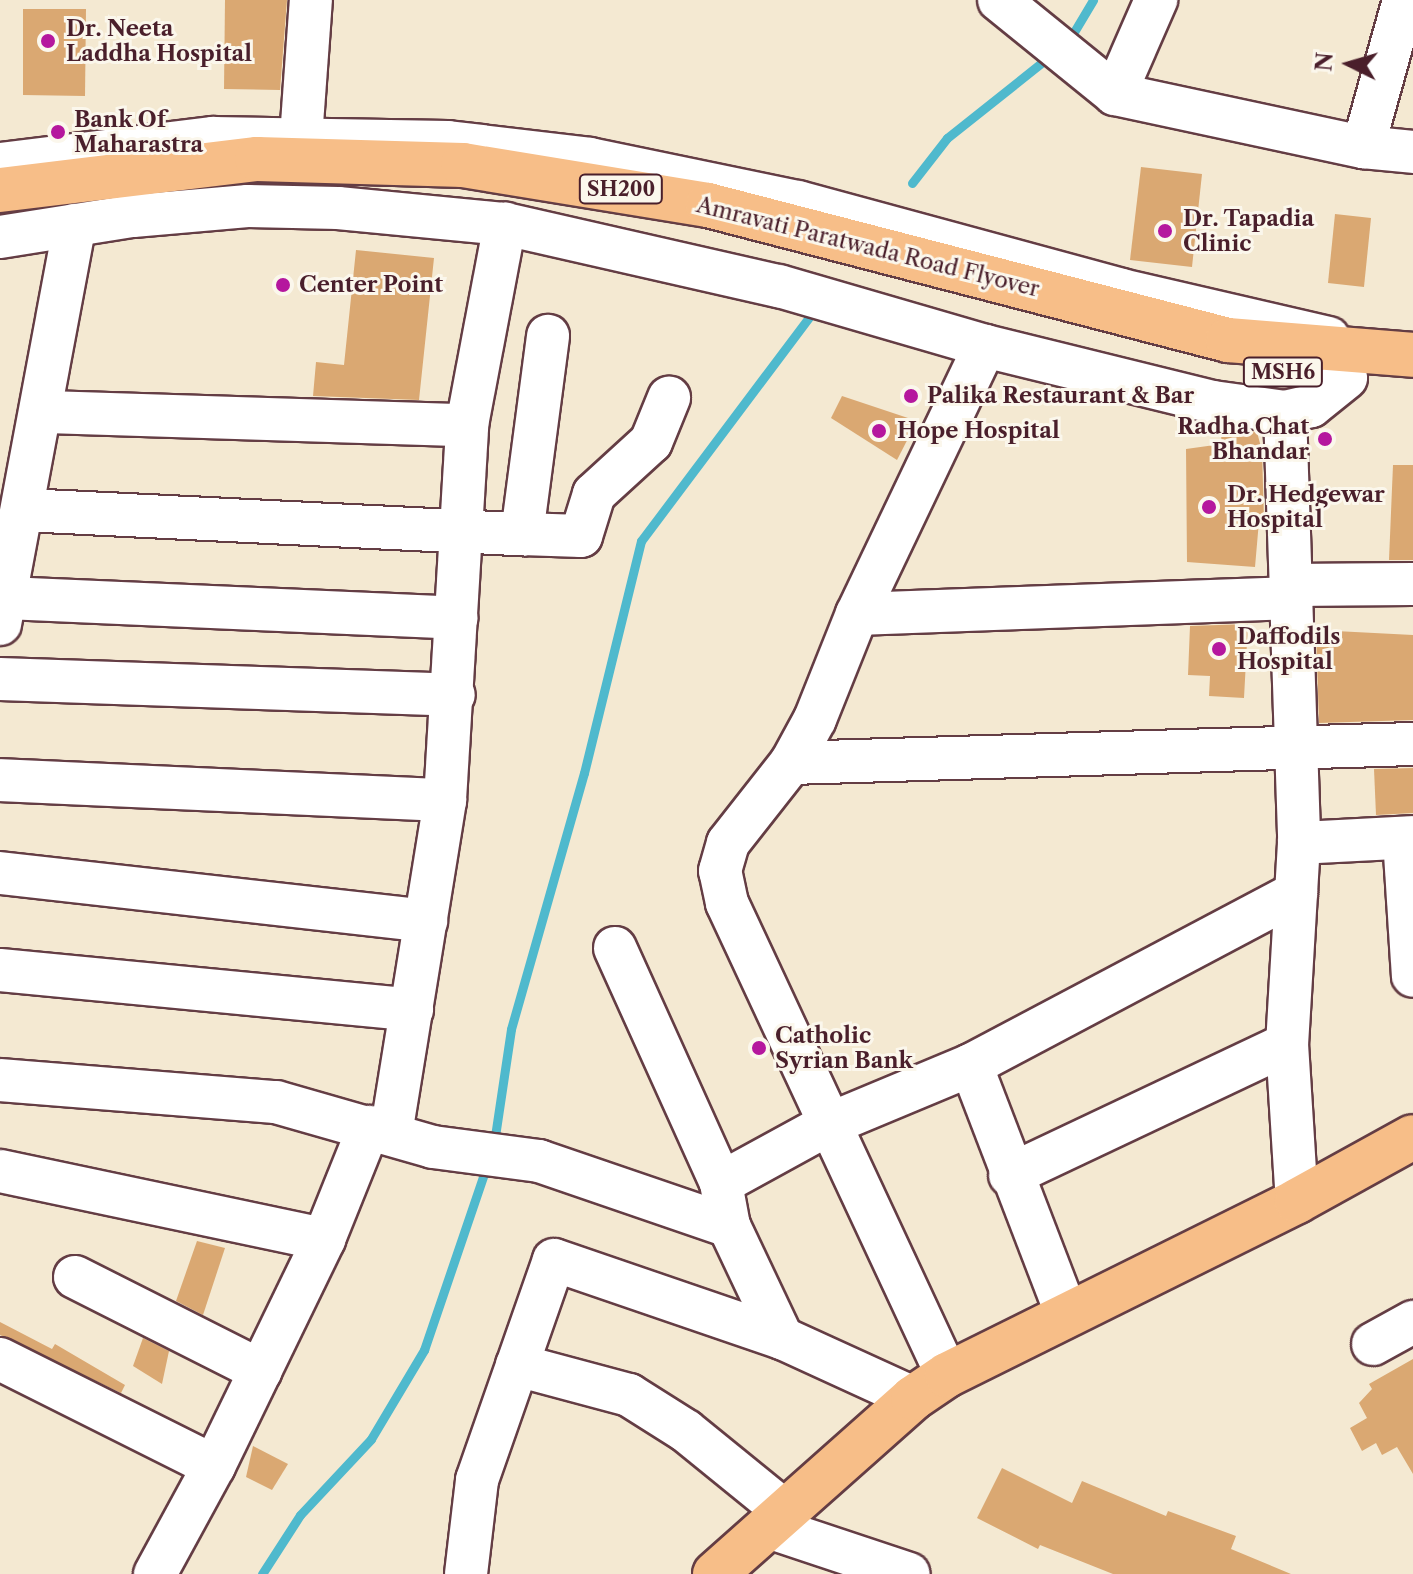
<!DOCTYPE html>
<style>
body{margin:0}
#map{position:relative;width:1413px;height:1574px;overflow:hidden;background:#f4e9d2;font-family:"Libre Caslon Text",serif}
div>[style]{position:absolute}
.stream>*{height:9px;margin:-4.5px;padding:0 4.5px;transform-origin:4.5px;border-radius:4.5px;background:#4fb9cd}
.building>*{inset:0;background:#daa872}
.roads{filter:drop-shadow(2px 0 #643d44) drop-shadow(-2px 0 #643d44) drop-shadow(0 2px #643d44) drop-shadow(0 -2px #643d44)}
.minor>*{height:42px;margin:-21px;padding:0 21px;transform-origin:21px;border-radius:21px;background:#fff}
.major>*{height:44px;margin:-22px;padding:0 22px;transform-origin:22px;border-radius:22px;background:#f7be88}
.dots>*{width:22px;height:22px;translate:-50% -50%;box-sizing:border-box;border:4px solid #fbf7ec;border-radius:50%}
span{translate:-50% -50%;white-space:nowrap;text-align:center;line-height:1.15;-webkit-text-stroke:6px #fbf7ec;paint-order:stroke}
.shield-label span{padding:2px 6px;background:#fbf7ec;border:2px solid;border-radius:6px;-webkit-text-stroke-width:0}
.shield-label{font-size:20px;color:#4a1f2b;font-weight:700}
.poi-label{font-size:22px;color:#4a1f2b;font-weight:700}
.left{translate:0 -50%;text-align:left}
.right{translate:-100% -50%;text-align:right}
.street-label{font-size:22px;color:#4a1f2b}
.north{position:absolute;left:1309px;top:24px;width:80px;height:80px;-webkit-text-stroke:6px #fbf7ec;paint-order:stroke;rotate:275deg;font-size:22px;font-weight:700;line-height:32px;text-align:center;color:#4a1f2b}
.north::after{content:'';display:block;margin:auto;width:28px;height:36px;background:#4a1f2b;clip-path:polygon(50% 0,100% 100%,50% 72%,0 100%)}
</style>
<div id="map">
<div class="stream">
<i style="left:1068px;top:42px;width:49px;rotate:-59.2deg"></i>
<i style="left:912px;top:183px;width:57px;rotate:-52.1deg"></i>
<i style="left:947px;top:138px;width:132px;rotate:-38.5deg"></i>
<i style="left:494px;top:1143px;width:115px;rotate:-81.5deg"></i>
<i style="left:511px;top:1029px;width:266px;rotate:-74.1deg"></i>
<i style="left:584px;top:773px;width:239px;rotate:-76.2deg"></i>
<i style="left:641px;top:541px;width:280px;rotate:-53.1deg"></i>
<i style="left:262px;top:1574px;width:70px;rotate:-57.2deg"></i>
<i style="left:300px;top:1515px;width:104px;rotate:-46.9deg"></i>
<i style="left:371px;top:1439px;width:104px;rotate:-59.2deg"></i>
<i style="left:424px;top:1350px;width:195px;rotate:-71.2deg"></i>
</div>
<div class="building">
<i style="clip-path:polygon(225px 0,287px 0,280px 90px,224px 89px)"></i>
<i style="clip-path:polygon(23px 9px,86px 9px,85px 96px,23px 95px)"></i>
<i style="clip-path:polygon(1141px 167px,1202px 174px,1192px 267px,1130px 260px)"></i>
<i style="clip-path:polygon(1335px 214px,1371px 218px,1364px 287px,1328px 283px)"></i>
<i style="clip-path:polygon(356px 250px,434px 258px,419px 400px,313px 396px,316px 362px,344px 365px)"></i>
<i style="clip-path:polygon(842px 396px,917px 421px,897px 460px,831px 418px)"></i>
<i style="clip-path:polygon(1220px 427px,1257px 432px,1262px 451px,1264px 520px,1259px 521px,1255px 567px,1187px 562px,1186px 449px,1222px 444px)"></i>
<i style="clip-path:polygon(1393px 465px,1413px 465px,1413px 560px,1389px 560px)"></i>
<i style="clip-path:polygon(1248px 624px,1244px 698px,1209px 696px,1210px 676px,1188px 675px,1190px 626px)"></i>
<i style="clip-path:polygon(1316px 630px,1413px 635px,1413px 720px,1319px 723px)"></i>
<i style="clip-path:polygon(1413px 768px,1413px 813px,1376px 815px,1374px 769px)"></i>
<i style="clip-path:polygon(197px 1241px,225px 1248px,203px 1315px,176px 1301px)"></i>
<i style="clip-path:polygon(0 1322px,52px 1349px,55px 1344px,125px 1385px,121px 1393px,0 1335px)"></i>
<i style="clip-path:polygon(143px 1338px,169px 1351px,162px 1384px,133px 1366px)"></i>
<i style="clip-path:polygon(1413px 1359px,1413px 1474px,1397px 1447px,1382px 1455px,1376px 1443px,1362px 1451px,1350px 1428px,1367px 1418px,1359px 1403px,1372px 1389px,1369px 1384px)"></i>
<i style="clip-path:polygon(253px 1446px,288px 1464px,272px 1490px,246px 1477px)"></i>
<i style="clip-path:polygon(1002px 1468px,1072px 1503px,1082px 1481px,1166px 1516px,1168px 1511px,1236px 1536px,1231px 1549px,1291px 1574px,1113px 1574px,1040px 1545px,1038px 1549px,977px 1518px)"></i>
</div>
<div class="roads">
<div class="minor">
<i style="left:999px;top:0;width:149px;rotate:39deg"></i>
<i style="left:1115px;top:94px;width:254px;rotate:12.1deg"></i>
<i style="left:1363px;top:147px;width:50px;rotate:5.7deg"></i>
<i style="left:1115px;top:94px;width:103px;rotate:-66.4deg"></i>
<i style="left:301px;top:138px;width:138px;rotate:-85.9deg"></i>
<i style="left:1363px;top:147px;width:153px;rotate:-74.4deg"></i>
<i style="left:0;top:164px;width:215px;rotate:-7deg"></i>
<i style="left:213px;top:138px;width:235px;rotate:1deg"></i>
<i style="left:448px;top:142px;width:143px;rotate:6.8deg"></i>
<i style="left:590px;top:159px;width:212px;rotate:11.7deg"></i>
<i style="left:798px;top:202px;width:335px;rotate:15.2deg"></i>
<i style="left:1121px;top:290px;width:213px;rotate:13deg"></i>
<i style="left:0;top:237px;width:135px;rotate:-9deg"></i>
<i style="left:133px;top:216px;width:115px;rotate:-5deg"></i>
<i style="left:248px;top:206px;width:90px;rotate:1.3deg"></i>
<i style="left:338px;top:208px;width:168px;rotate:5.5deg"></i>
<i style="left:505px;top:224px;width:281px;rotate:12.8deg"></i>
<i style="left:779px;top:286px;width:215px;rotate:16.2deg"></i>
<i style="left:985px;top:346px;width:235px;rotate:13.8deg"></i>
<i style="left:1213px;top:402px;width:73px;rotate:7.9deg"></i>
<i style="left:1285px;top:412px;width:27px;rotate:-13deg"></i>
<i style="left:1311px;top:406px;width:45px;rotate:-38.7deg"></i>
<i style="left:44px;top:412px;width:423px;rotate:1.8deg"></i>
<i style="left:1285px;top:412px;width:431px;rotate:88.1deg"></i>
<i style="left:1299px;top:843px;width:201px;rotate:93.4deg"></i>
<i style="left:1287px;top:1044px;width:157px;rotate:86.4deg"></i>
<i style="left:24px;top:510px;width:499px;rotate:2.8deg"></i>
<i style="left:522px;top:534px;width:200px;rotate:-82.5deg"></i>
<i style="left:522px;top:534px;width:59px;rotate:1.9deg"></i>
<i style="left:581px;top:536px;width:44px;rotate:-72.8deg"></i>
<i style="left:594px;top:494px;width:77px;rotate:-42.4deg"></i>
<i style="left:651px;top:442px;width:48px;rotate:-67.8deg"></i>
<i style="left:1292px;top:585px;width:121px;rotate:-0.5deg"></i>
<i style="left:6px;top:598px;width:451px;rotate:2.5deg"></i>
<i style="left:857px;top:614px;width:436px;rotate:-2.1deg"></i>
<i style="left:0;top:624px;width:406px;rotate:-79.4deg"></i>
<i style="left:0;top:679px;width:454px;rotate:2deg"></i>
<i style="left:791px;top:763px;width:622px;rotate:-1.75deg"></i>
<i style="left:0;top:780px;width:445px;rotate:2.6deg"></i>
<i style="left:1404px;top:838px;width:138px;rotate:86.3deg"></i>
<i style="left:1299px;top:843px;width:114px;rotate:-3deg"></i>
<i style="left:0;top:873px;width:429px;rotate:6.4deg"></i>
<i style="left:615px;top:948px;width:258px;rotate:65.7deg"></i>
<i style="left:721px;top:1183px;width:44px;rotate:79.5deg"></i>
<i style="left:729px;top:1226px;width:124px;rotate:64.7deg"></i>
<i style="left:0;top:970px;width:414px;rotate:5.5deg"></i>
<i style="left:971px;top:1065px;width:266px;rotate:69deg"></i>
<i style="left:0;top:1080px;width:277px;rotate:4.6deg"></i>
<i style="left:276px;top:1102px;width:163px;rotate:16deg"></i>
<i style="left:433px;top:1147px;width:107px;rotate:7.5deg"></i>
<i style="left:539px;top:1161px;width:201px;rotate:18.9deg"></i>
<i style="left:391px;top:1134px;width:338px;rotate:-80.8deg"></i>
<i style="left:445px;top:800px;width:376px;rotate:-86.6deg"></i>
<i style="left:467px;top:425px;width:205px;rotate:-79.3deg"></i>
<i style="left:0;top:1171px;width:331px;rotate:11.9deg"></i>
<i style="left:1010px;top:1175px;width:306px;rotate:-25.3deg"></i>
<i style="left:721px;top:1183px;width:121px;rotate:-28.7deg"></i>
<i style="left:827px;top:1125px;width:156px;rotate:-22.6deg"></i>
<i style="left:971px;top:1065px;width:368px;rotate:-27.9deg"></i>
<i style="left:75px;top:1277px;width:208px;rotate:26.8deg"></i>
<i style="left:1373px;top:1344px;width:46px;rotate:-28.8deg"></i>
<i style="left:0;top:1359px;width:239px;rotate:26.6deg"></i>
<i style="left:517px;top:1365px;width:116px;rotate:15deg"></i>
<i style="left:629px;top:1395px;width:67px;rotate:32.3deg"></i>
<i style="left:686px;top:1431px;width:132px;rotate:39.1deg"></i>
<i style="left:947px;top:1375px;width:521px;rotate:-114.99deg"></i>
<i style="left:727px;top:903px;width:33px;rotate:-102deg"></i>
<i style="left:720px;top:871px;width:29px;rotate:-74deg"></i>
<i style="left:728px;top:843px;width:102px;rotate:-51.8deg"></i>
<i style="left:791px;top:763px;width:50px;rotate:-61.4deg"></i>
<i style="left:815px;top:719px;width:113px;rotate:-68.2deg"></i>
<i style="left:857px;top:614px;width:297px;rotate:-64.5deg"></i>
<i style="left:771px;top:1528px;width:145px;rotate:18.4deg"></i>
<i style="left:155px;top:1574px;width:123px;rotate:-61.4deg"></i>
<i style="left:214px;top:1466px;width:252px;rotate:-64.1deg"></i>
<i style="left:324px;top:1239px;width:121px;rotate:-68.1deg"></i>
<i style="left:466px;top:1574px;width:95px;rotate:-83.3deg"></i>
<i style="left:477px;top:1480px;width:233px;rotate:-70.7deg"></i>
<i style="left:554px;top:1260px;width:241px;rotate:18.9deg"></i>
<i style="left:782px;top:1338px;width:144px;rotate:24.6deg"></i>
</div>
<div class="major">
<i style="left:0;top:190px;width:259px;rotate:-6.9deg"></i>
<i style="left:257px;top:159px;width:206px;rotate:1.7deg"></i>
<i style="left:463px;top:165px;width:248px;rotate:9.3deg"></i>
<i style="left:708px;top:205px;width:537px;rotate:14.55deg"></i>
<i style="left:1228px;top:340px;width:186px;rotate:4.6deg"></i>
<i style="left:715px;top:1574px;width:265px;rotate:-41.6deg"></i>
<i style="left:913px;top:1398px;width:41px;rotate:-34.1deg"></i>
<i style="left:947px;top:1375px;width:391px;rotate:-26.4deg"></i>
<i style="left:1297px;top:1201px;width:132px;rotate:-28.9deg"></i>
</div>
</div>
<div class="dots">
<i style="left:48px;top:41px;background:#b5179e"></i>
<i style="left:58px;top:132px;background:#b5179e"></i>
<i style="left:1165px;top:231px;background:#b5179e"></i>
<i style="left:283px;top:285px;background:#b5179e"></i>
<i style="left:911px;top:396px;background:#b5179e"></i>
<i style="left:879px;top:431px;background:#b5179e"></i>
<i style="left:1325px;top:439px;background:#b5179e"></i>
<i style="left:1209px;top:507px;background:#b5179e"></i>
<i style="left:1219px;top:649px;background:#b5179e"></i>
<i style="left:759px;top:1048px;background:#b5179e"></i>
</div>
<div class="shield-label">
<span style="left:621px;top:189px">SH200</span>
<span style="left:1283px;top:372px">MSH6</span>
</div>
<div class="poi-label">
<span class="left" style="left:66px;top:41px">Dr. Neeta<br>Laddha Hospital</span>
<span class="left" style="left:74px;top:132px">Bank Of<br>Maharastra</span>
<span class="left" style="left:1183px;top:231px">Dr. Tapadia<br>Clinic</span>
<span class="left" style="left:299px;top:285px">Center Point</span>
<span class="left" style="left:927px;top:396px">Palika Restaurant &amp; Bar</span>
<span class="right" style="left:1309px;top:439px">Radha Chat<br>Bhandar</span>
<span class="left" style="left:897px;top:431px">Hope Hospital</span>
<span class="left" style="left:1227px;top:507px">Dr. Hedgewar<br>Hospital</span>
<span class="left" style="left:1237px;top:649px">Daffodils<br>Hospital</span>
<span class="left" style="left:775px;top:1048px">Catholic<br>Syrian Bank</span>
</div>
<div class="street-label">
<span style="left:868px;top:247px;rotate:14deg">Amravati Paratwada Road Flyover</span>
</div>
<div class="north">N</div>
</div>
